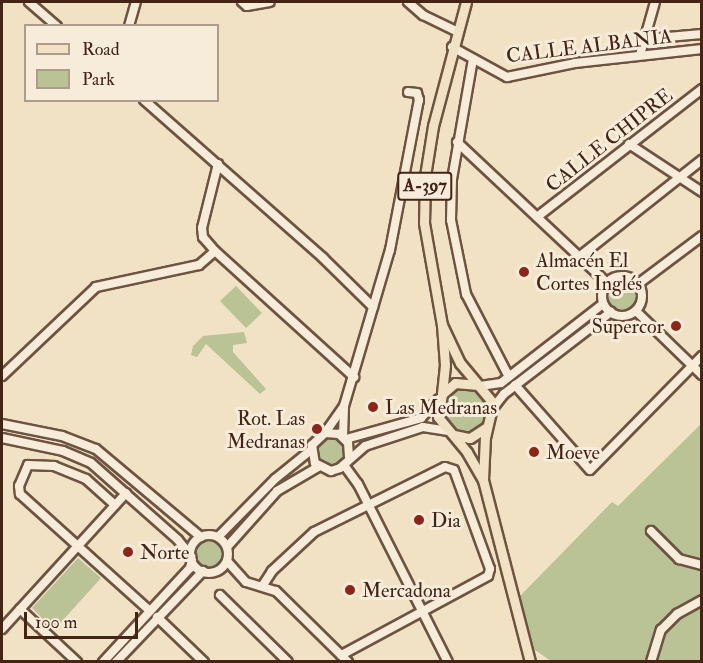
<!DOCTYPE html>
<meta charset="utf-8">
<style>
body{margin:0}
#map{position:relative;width:703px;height:663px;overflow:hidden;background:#f1e1c5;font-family:"IM FELL Double Pica",serif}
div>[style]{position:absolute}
.green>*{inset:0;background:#b9c395}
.round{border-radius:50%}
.roads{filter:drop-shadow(2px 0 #6e5341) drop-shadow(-2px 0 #6e5341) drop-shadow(0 2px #6e5341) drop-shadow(0 -2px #6e5341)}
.minor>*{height:8px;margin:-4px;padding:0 4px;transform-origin:4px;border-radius:4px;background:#f6ecd9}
.minor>.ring{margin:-4px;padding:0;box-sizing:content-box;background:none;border:8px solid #f6ecd9;border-radius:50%}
.major>*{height:9px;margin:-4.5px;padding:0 4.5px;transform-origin:4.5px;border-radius:4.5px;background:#f1e1c5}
.dots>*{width:16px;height:16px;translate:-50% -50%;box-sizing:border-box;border:3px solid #f6ecd9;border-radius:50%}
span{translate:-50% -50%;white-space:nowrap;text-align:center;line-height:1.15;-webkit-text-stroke:6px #f6ecd9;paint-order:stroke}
.shield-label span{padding:2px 4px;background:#f6ecd9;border:2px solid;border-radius:4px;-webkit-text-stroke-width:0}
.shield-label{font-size:18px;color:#432415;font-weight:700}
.street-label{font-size:20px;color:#432415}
.poi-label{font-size:20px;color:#432415}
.left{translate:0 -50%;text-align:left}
.right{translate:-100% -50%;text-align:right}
.frame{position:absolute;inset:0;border:3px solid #432415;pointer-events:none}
.legend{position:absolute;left:24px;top:24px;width:195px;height:78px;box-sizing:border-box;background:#f6ecd9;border:2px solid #ae9c8b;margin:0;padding:8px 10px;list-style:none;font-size:18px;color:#432415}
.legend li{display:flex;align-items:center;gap:12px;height:30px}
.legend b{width:30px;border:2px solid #ae9c8b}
.scale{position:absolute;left:24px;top:612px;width:114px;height:27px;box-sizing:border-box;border:3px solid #432415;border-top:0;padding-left:8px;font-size:18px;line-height:21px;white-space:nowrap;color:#432415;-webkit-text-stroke:4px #f6ecd9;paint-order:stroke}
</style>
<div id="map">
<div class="green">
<i class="round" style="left:607px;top:281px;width:30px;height:30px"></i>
<i style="clip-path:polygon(236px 286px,262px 313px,246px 328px,220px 301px)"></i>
<i style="clip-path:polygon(244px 332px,247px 343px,233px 345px,233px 352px,266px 389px,260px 394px,206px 344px,197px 357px,191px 355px,193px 346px,203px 336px)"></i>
<i class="round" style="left:443px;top:388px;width:44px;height:44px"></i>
<i style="clip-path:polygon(701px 424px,701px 661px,551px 661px,532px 648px,519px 597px,612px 502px,618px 506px)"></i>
<i class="round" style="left:317px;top:437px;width:28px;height:28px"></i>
<i style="clip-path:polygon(214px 540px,222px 549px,222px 561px,216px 567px,204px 567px,196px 559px,196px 547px,202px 541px)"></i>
<i style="clip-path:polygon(78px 558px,101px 578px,54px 630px,32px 608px)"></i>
</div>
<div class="roads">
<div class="minor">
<i style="left:29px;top:2px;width:37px;rotate:41deg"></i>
<i style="left:242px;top:2px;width:6px;rotate:39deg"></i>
<i style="left:247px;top:6px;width:23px;rotate:-10deg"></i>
<i style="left:408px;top:2px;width:20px;rotate:41deg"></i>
<i style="left:423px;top:15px;width:37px;rotate:26deg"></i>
<i style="left:129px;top:26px;width:25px;rotate:-74deg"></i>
<i style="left:645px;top:39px;width:57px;rotate:-5deg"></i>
<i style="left:452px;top:47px;width:63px;rotate:28.6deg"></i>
<i style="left:507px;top:77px;width:69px;rotate:-11.6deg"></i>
<i style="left:575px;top:63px;width:128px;rotate:-6.3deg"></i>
<i style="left:640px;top:55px;width:55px;rotate:-74.2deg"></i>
<i style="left:473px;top:59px;width:122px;rotate:99.9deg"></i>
<i style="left:452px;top:179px;width:41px;rotate:91.4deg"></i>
<i style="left:451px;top:220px;width:76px;rotate:78.5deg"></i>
<i style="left:466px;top:294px;width:93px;rotate:62.6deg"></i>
<i style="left:144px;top:100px;width:239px;rotate:41.4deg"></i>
<i style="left:323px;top:258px;width:70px;rotate:44.4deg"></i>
<i style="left:457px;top:142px;width:204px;rotate:43.2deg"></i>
<i style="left:629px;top:144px;width:87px;rotate:33.3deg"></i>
<i style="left:537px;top:217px;width:209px;rotate:-37.8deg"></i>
<i style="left:215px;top:251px;width:18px;rotate:-131deg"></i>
<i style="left:203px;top:237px;width:9px;rotate:-96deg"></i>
<i style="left:202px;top:228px;width:66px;rotate:-76deg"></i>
<i style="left:579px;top:257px;width:157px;rotate:-38.3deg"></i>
<i class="ring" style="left:602px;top:276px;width:32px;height:32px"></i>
<i style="left:638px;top:284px;width:80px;rotate:-36.9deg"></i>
<i style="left:636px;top:311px;width:92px;rotate:44.1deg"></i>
<i style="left:2px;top:376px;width:129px;rotate:-43.4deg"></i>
<i style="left:96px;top:287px;width:105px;rotate:-12.1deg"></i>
<i style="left:199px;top:265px;width:21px;rotate:-41deg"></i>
<i style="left:215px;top:251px;width:188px;rotate:42.2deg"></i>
<i style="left:515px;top:385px;width:113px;rotate:48.6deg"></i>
<i style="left:590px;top:470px;width:160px;rotate:-45.5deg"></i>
<i style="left:480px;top:386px;width:21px;rotate:-8deg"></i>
<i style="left:501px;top:383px;width:129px;rotate:-37.8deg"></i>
<i style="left:493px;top:408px;width:18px;rotate:-52deg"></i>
<i style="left:504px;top:394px;width:135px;rotate:-37.5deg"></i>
<i style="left:2px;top:424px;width:61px;rotate:11.3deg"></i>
<i style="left:62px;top:436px;width:36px;rotate:21deg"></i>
<i style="left:96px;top:449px;width:137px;rotate:40deg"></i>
<i style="left:325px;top:433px;width:33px;rotate:-55deg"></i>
<i style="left:343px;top:436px;width:30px;rotate:-88deg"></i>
<i style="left:344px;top:406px;width:163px;rotate:-73.6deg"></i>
<i style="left:390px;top:250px;width:153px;rotate:-79.1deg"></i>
<i style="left:419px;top:100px;width:7px;rotate:-106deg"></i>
<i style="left:417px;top:93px;width:9px;rotate:-174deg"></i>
<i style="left:2px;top:438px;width:62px;rotate:12deg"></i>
<i style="left:63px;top:451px;width:30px;rotate:23deg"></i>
<i style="left:91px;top:463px;width:116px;rotate:41.5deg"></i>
<i style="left:178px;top:540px;width:21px;rotate:51deg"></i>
<i style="left:346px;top:439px;width:78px;rotate:-15.6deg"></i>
<i style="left:421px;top:418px;width:26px;rotate:-47deg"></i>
<i style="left:349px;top:457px;width:14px;rotate:-94deg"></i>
<i style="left:348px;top:443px;width:13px;rotate:-135deg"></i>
<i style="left:339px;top:434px;width:14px;rotate:-176deg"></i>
<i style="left:325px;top:433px;width:18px;rotate:137deg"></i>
<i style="left:312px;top:445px;width:18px;rotate:81deg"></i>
<i style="left:315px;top:463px;width:18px;rotate:27deg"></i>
<i style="left:331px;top:471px;width:9px;rotate:-18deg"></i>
<i style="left:340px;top:468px;width:33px;rotate:-41deg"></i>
<i style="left:365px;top:446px;width:61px;rotate:-18.1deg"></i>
<i style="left:423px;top:427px;width:24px;rotate:9deg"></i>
<i style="left:344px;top:465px;width:24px;rotate:54deg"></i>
<i style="left:358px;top:484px;width:199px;rotate:63.2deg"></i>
<i style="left:115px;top:505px;width:39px;rotate:-138deg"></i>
<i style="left:86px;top:479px;width:35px;rotate:-158deg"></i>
<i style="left:54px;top:466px;width:26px;rotate:-178deg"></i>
<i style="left:28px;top:465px;width:23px;rotate:113deg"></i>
<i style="left:19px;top:486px;width:8px;rotate:83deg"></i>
<i style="left:20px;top:494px;width:175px;rotate:42deg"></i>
<i style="left:651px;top:531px;width:40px;rotate:45deg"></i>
<i style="left:679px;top:559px;width:24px;rotate:15deg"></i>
<i class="ring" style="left:190px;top:535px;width:30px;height:30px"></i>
<i style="left:218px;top:537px;width:81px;rotate:-45.5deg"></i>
<i style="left:275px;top:479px;width:46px;rotate:-38.9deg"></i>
<i style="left:227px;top:547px;width:75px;rotate:-48.2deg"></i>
<i style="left:277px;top:491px;width:48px;rotate:-30.3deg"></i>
<i style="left:227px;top:561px;width:28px;rotate:48deg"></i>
<i style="left:246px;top:582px;width:31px;rotate:17deg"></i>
<i style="left:276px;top:591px;width:101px;rotate:44.6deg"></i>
<i style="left:263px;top:585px;width:17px;rotate:-57deg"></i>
<i style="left:272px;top:571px;width:57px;rotate:-42.9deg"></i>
<i style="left:314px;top:532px;width:146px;rotate:-26.4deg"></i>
<i style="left:445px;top:467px;width:9px;rotate:18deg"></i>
<i style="left:454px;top:470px;width:105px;rotate:70deg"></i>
<i style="left:490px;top:569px;width:7px;rotate:106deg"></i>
<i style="left:488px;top:576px;width:167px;rotate:151.7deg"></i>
<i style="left:220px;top:595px;width:95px;rotate:44.6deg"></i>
<i style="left:20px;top:609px;width:78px;rotate:42.9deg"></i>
<i style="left:157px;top:617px;width:65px;rotate:43.8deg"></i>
<i style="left:2px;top:629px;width:184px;rotate:-47.6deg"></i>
<i style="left:103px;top:662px;width:128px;rotate:-47.2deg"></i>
<i style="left:190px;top:568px;width:8px;rotate:-76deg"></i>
<i style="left:116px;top:662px;width:126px;rotate:-46.3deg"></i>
<i style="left:651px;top:662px;width:34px;rotate:-73deg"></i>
<i style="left:661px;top:630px;width:23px;rotate:-45deg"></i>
<i style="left:677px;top:614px;width:29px;rotate:-29deg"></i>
</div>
<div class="major">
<i style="left:466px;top:2px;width:128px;rotate:104.9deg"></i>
<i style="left:433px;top:126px;width:51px;rotate:99.1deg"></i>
<i style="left:425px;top:176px;width:47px;rotate:91.2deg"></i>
<i style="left:424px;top:223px;width:104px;rotate:80deg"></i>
<i style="left:442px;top:325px;width:42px;rotate:64.7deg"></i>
<i style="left:460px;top:363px;width:26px;rotate:50deg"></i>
<i style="left:442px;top:325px;width:40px;rotate:85.7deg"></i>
<i style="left:445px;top:365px;width:29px;rotate:96deg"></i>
<i style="left:454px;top:435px;width:16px;rotate:11deg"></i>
<i style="left:470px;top:438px;width:20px;rotate:-33deg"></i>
<i style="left:483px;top:480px;width:32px;rotate:-120deg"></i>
<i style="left:467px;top:452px;width:45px;rotate:-129.6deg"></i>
<i style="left:438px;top:417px;width:23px;rotate:-80deg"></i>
<i style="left:442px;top:394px;width:17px;rotate:-40deg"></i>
<i style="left:455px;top:383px;width:23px;rotate:5deg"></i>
<i style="left:478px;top:385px;width:23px;rotate:50deg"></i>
<i style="left:493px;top:403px;width:35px;rotate:103deg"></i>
<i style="left:485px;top:437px;width:43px;rotate:92.7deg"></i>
<i style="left:483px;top:480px;width:188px;rotate:75.5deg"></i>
</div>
</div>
<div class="dots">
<i style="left:524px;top:272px;background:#8f2418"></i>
<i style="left:676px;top:326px;background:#8f2418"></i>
<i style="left:373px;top:407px;background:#8f2418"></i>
<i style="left:317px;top:429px;background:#8f2418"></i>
<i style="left:534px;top:452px;background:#8f2418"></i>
<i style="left:419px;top:520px;background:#8f2418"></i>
<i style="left:128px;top:552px;background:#8f2418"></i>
<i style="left:350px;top:590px;background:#8f2418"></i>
</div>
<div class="shield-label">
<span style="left:425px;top:186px">A-397</span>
</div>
<div class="street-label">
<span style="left:589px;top:46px;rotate:-7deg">CALLE ALBANIA</span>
<span style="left:609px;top:140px;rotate:-38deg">CALLE CHIPRE</span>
</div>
<div class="poi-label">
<span class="left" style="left:536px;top:272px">Almacén El<br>Cortes Inglés</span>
<span class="right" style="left:664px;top:326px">Supercor</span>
<span class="left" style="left:385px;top:407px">Las Medranas</span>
<span class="right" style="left:305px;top:430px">Rot. Las<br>Medranas</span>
<span class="left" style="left:546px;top:452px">Moeve</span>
<span class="left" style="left:431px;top:520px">Dia</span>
<span class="left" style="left:140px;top:552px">Norte</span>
<span class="left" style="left:362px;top:590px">Mercadona</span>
</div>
<div class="frame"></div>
<ul class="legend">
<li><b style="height:8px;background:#f1e1c5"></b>Road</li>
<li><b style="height:16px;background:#b9c395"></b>Park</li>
</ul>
<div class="scale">100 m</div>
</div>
